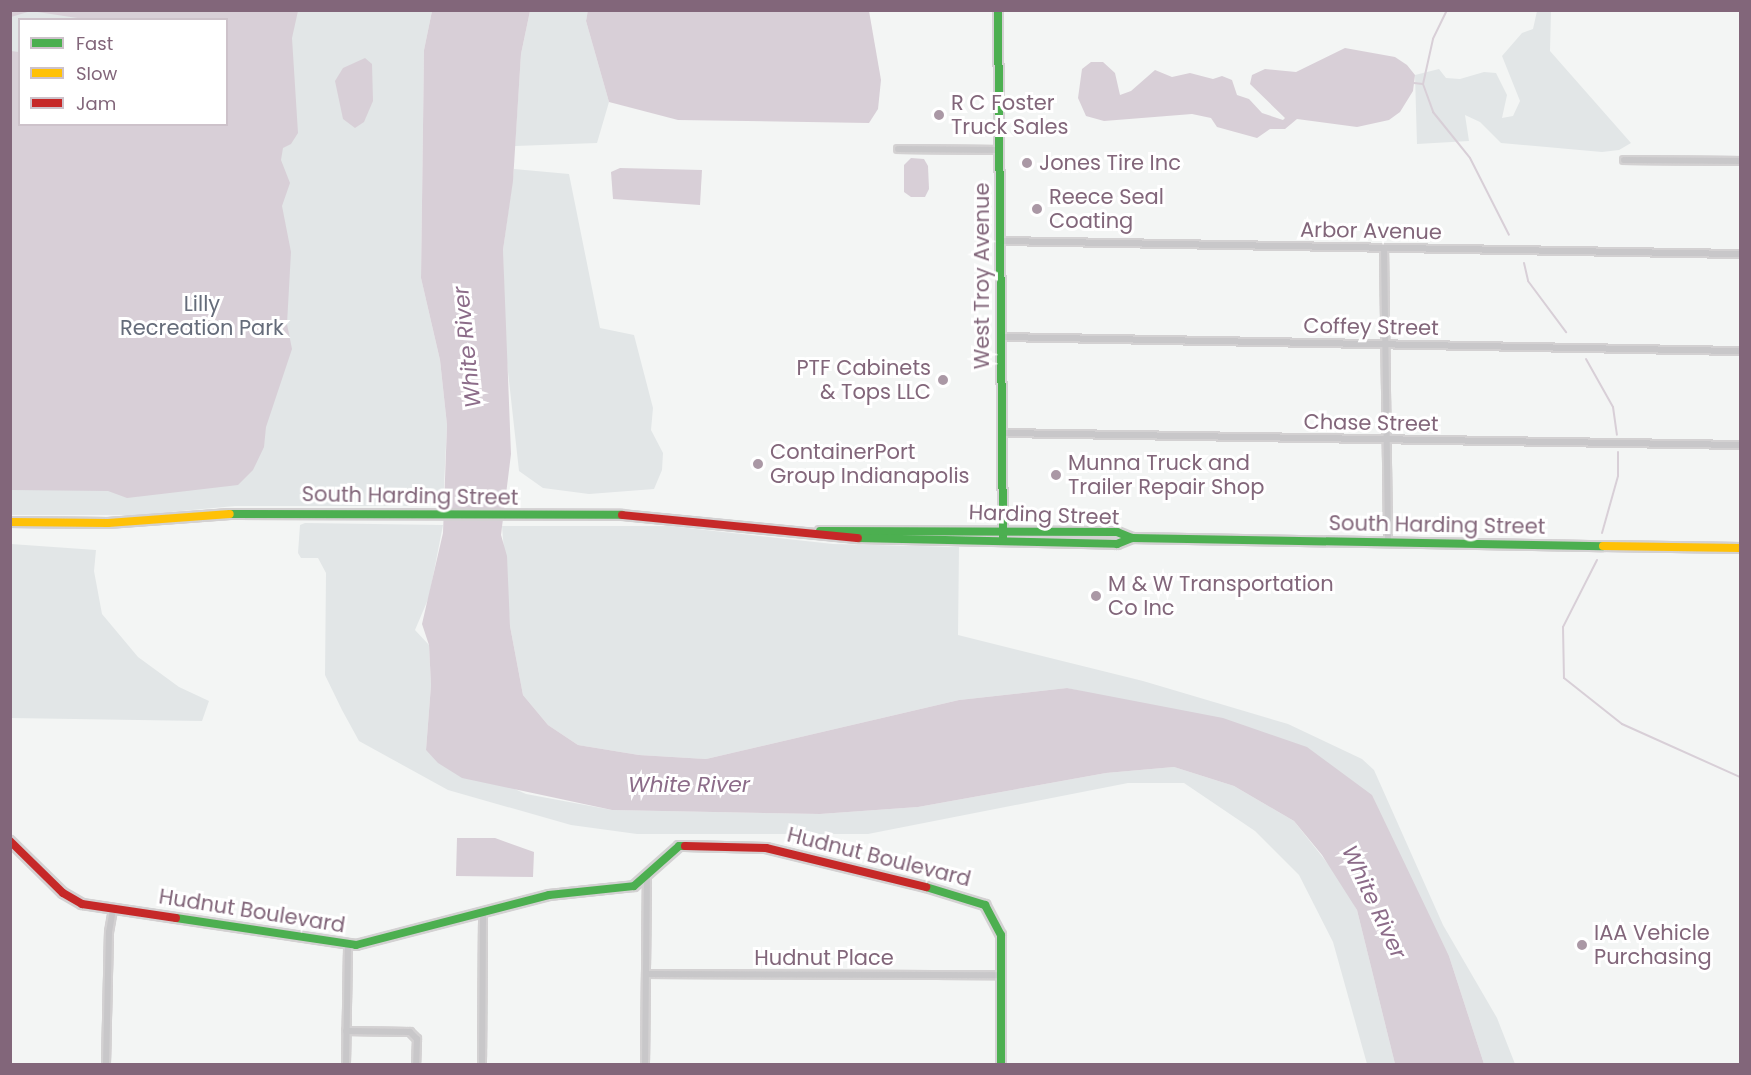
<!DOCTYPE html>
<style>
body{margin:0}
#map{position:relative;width:1751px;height:1075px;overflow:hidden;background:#f3f5f4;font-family:Poppins,sans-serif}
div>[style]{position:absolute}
.green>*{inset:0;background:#e2e6e7}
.water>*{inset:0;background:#d8cfd7}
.stream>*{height:2px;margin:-1px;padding:0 1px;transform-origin:1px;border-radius:1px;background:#d8cfd7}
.roads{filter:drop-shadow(2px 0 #d3d1d2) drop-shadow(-2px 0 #d3d1d2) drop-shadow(0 2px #d3d1d2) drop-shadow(0 -2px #d3d1d2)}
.street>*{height:6px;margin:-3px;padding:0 3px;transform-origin:3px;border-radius:3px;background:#c8c7c9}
.fast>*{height:8px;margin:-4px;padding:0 4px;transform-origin:4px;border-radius:4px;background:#4caf50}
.slow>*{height:8px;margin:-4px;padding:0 4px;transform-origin:4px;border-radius:4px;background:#ffc107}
.jam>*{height:8px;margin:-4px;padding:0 4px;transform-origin:4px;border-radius:4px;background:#c62828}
.dots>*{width:16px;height:16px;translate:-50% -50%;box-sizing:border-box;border:3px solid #fff;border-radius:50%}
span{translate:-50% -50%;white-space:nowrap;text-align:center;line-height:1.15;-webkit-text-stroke:6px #fff;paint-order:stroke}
.poi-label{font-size:21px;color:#82667a}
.left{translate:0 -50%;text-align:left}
.right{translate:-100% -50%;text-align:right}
.street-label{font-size:21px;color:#82667a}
.park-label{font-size:21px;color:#656c7a}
.water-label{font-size:22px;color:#8c6c89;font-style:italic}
.frame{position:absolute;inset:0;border:12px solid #82667a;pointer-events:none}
.legend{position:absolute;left:18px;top:18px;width:210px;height:108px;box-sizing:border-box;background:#fff;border:2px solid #cdc2ca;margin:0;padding:8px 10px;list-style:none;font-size:18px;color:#82667a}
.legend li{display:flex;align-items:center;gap:12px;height:30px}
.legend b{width:30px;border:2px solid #cdc2ca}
</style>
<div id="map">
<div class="green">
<i style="clip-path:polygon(evenodd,11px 11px,432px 11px,424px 50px,421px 278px,440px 360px,447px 425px,443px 506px,235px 506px,138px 515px,11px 515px,11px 11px,20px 20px,226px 20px,226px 124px,20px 124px,20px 20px)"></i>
<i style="clip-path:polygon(530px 11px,588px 11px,586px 21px,609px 102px,597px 143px,515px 146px,521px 54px)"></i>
<i style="clip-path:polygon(1537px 11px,1551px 11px,1550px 51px,1631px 143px,1619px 150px,1602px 152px,1501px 143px,1480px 122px,1465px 115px,1469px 141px,1417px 144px,1415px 75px,1439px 69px,1446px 78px,1460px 79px,1484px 72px,1496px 73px,1507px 95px,1502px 118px,1513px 116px,1520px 101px,1502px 56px,1522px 33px,1533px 29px)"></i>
<i style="clip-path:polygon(514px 169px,569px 174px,600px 328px,634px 335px,653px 408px,651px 430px,663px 453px,662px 470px,654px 489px,589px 494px,543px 488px,519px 471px,504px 336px,503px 250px)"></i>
<i style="clip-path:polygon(305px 523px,443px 525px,429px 597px,415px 630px,429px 645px,431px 685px,426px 750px,526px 794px,612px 810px,820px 814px,918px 807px,1106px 773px,1174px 767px,1234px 786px,1294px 821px,1340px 879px,1357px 910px,1395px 1064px,1367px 1064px,1333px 942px,1299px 875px,1255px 831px,1184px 783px,1128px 783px,868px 834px,637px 834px,571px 825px,448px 790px,359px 741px,342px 710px,325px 675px,326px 573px,318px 558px,301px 558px,298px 553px,300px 525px)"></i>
<i style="clip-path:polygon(502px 526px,669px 526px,833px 544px,959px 547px,958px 635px,1143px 681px,1288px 724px,1362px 759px,1374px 770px,1443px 925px,1497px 1018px,1515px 1064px,1484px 1064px,1449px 956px,1416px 891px,1137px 704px,1067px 688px,959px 700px,706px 759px,639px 755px,578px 745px,548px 725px,523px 695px,510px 626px)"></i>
<i style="clip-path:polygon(11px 544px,96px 550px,94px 571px,102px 614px,138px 657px,179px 687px,209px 701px,202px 721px,11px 718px)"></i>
</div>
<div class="water">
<i style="clip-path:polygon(11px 10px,298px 11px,292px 38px,298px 133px,291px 144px,283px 148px,281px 160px,290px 183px,282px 206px,291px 252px,287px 324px,292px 349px,266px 427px,264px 447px,253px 470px,238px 485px,127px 498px,108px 491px,11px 490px,11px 51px,19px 52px,20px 124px,226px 124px,226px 20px,84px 19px,31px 11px,11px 17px)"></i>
<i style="clip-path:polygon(588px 10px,869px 11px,881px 80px,878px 109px,869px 123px,678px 120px,609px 102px,586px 21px)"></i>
<i style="clip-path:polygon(432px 11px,530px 11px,521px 54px,513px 181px,503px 250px,511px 454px,501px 535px,507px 556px,510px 626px,523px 695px,548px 725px,578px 745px,639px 755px,706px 759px,959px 700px,1067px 688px,1223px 718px,1307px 747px,1372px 795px,1449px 956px,1484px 1064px,1395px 1064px,1357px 910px,1322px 855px,1294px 821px,1234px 786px,1174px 767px,1106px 773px,918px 807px,820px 814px,612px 810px,462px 778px,438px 763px,426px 750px,431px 685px,429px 645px,422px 624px,443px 533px,447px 425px,440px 360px,421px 278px,424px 50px)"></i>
<i style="clip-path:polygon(1345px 48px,1395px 57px,1407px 65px,1415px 75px,1413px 91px,1400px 112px,1389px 120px,1357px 127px,1297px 119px,1285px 129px,1270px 129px,1257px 138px,1217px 127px,1211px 118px,1192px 114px,1104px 121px,1086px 116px,1078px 98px,1082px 69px,1091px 62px,1103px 62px,1115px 73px,1120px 95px,1131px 91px,1155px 70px,1172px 77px,1190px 73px,1213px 79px,1222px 76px,1232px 80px,1237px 95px,1249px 99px,1262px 113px,1283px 120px,1285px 118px,1250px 84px,1252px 75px,1265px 69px,1296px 72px)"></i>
<i style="clip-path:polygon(365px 58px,372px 64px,373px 101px,364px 122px,355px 128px,343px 119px,335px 81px,343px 68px)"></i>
<i style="clip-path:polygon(911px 158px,924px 159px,928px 166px,929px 189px,925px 197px,911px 197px,904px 192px,904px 165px)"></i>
<i style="clip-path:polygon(620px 168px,702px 170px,700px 205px,613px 199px,611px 172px)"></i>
<i style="clip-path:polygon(457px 838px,495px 838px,534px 852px,533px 877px,456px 876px)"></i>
</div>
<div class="stream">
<i style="left:1447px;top:10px;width:32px;rotate:116deg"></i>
<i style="left:1433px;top:39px;width:46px;rotate:102.5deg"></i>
<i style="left:1423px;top:84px;width:30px;rotate:70deg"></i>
<i style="left:1433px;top:112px;width:59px;rotate:51.2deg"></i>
<i style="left:1470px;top:158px;width:86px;rotate:63.1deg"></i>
<i style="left:1414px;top:83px;width:9px;rotate:6deg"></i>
<i style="left:1524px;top:263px;width:18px;rotate:77deg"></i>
<i style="left:1528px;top:281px;width:64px;rotate:53.3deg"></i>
<i style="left:1586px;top:359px;width:55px;rotate:60.6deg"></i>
<i style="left:1613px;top:407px;width:28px;rotate:82deg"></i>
<i style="left:1602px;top:533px;width:59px;rotate:-74.3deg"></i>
<i style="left:1618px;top:476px;width:24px;rotate:-90deg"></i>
<i style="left:1597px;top:560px;width:75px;rotate:116.9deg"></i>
<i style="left:1563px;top:627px;width:51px;rotate:88.9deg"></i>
<i style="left:1564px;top:678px;width:74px;rotate:38.4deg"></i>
<i style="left:1622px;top:724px;width:129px;rotate:24.2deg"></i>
</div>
<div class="roads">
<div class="street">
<i style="left:898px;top:149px;width:101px;rotate:0.6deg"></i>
<i style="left:1624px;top:160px;width:116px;rotate:0.5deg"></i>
<i style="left:1000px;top:241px;width:740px;rotate:1.01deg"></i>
<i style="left:1384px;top:248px;width:294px;rotate:89.2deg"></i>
<i style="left:1001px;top:337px;width:739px;rotate:1.09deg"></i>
<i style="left:1002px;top:433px;width:738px;rotate:0.93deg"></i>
<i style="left:647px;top:974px;width:354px;rotate:0.2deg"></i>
<i style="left:346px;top:1031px;width:64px;rotate:0.9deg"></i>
<i style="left:410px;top:1032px;width:10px;rotate:45deg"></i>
<i style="left:417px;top:1039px;width:25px;rotate:92deg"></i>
<i style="left:106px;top:1064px;width:132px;rotate:-88.7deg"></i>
<i style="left:109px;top:932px;width:23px;rotate:-80deg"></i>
<i style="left:346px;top:1064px;width:120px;rotate:-89deg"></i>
<i style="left:482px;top:1064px;width:151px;rotate:-89.6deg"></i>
<i style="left:645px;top:1064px;width:188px;rotate:-89.4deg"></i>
</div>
<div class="fast">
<i style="left:998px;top:10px;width:531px;rotate:89.46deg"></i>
<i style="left:230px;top:514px;width:392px;rotate:0.1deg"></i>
<i style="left:820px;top:531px;width:297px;rotate:0.2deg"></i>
<i style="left:1117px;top:532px;width:16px;rotate:22deg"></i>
<i style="left:858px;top:538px;width:259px;rotate:1.3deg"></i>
<i style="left:1117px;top:544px;width:16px;rotate:-22deg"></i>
<i style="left:1132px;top:538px;width:471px;rotate:1deg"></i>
<i style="left:926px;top:887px;width:62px;rotate:17deg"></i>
<i style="left:985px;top:905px;width:34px;rotate:62deg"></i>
<i style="left:1001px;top:935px;width:129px;rotate:90deg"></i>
<i style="left:176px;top:918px;width:182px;rotate:8.5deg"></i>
<i style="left:356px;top:945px;width:199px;rotate:-14.5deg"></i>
<i style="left:549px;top:895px;width:85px;rotate:-6deg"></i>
<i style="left:634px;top:886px;width:60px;rotate:-41.6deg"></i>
<i style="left:679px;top:846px;width:6px"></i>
</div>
<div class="slow">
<i style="left:10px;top:522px;width:98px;rotate:0.6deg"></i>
<i style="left:108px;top:523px;width:122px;rotate:-4.2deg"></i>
<i style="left:1603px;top:546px;width:137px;rotate:0.8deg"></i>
</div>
<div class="jam">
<i style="left:622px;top:515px;width:237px;rotate:5.6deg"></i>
<i style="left:10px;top:841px;width:74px;rotate:44.5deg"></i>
<i style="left:63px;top:893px;width:22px;rotate:30deg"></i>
<i style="left:82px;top:904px;width:95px;rotate:8.5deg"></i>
<i style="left:685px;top:846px;width:81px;rotate:1.4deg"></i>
<i style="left:766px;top:848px;width:165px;rotate:13.7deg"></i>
</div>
</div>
<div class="dots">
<i style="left:939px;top:115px;background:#aa98a5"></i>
<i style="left:1027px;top:163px;background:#aa98a5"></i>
<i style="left:1037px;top:209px;background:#aa98a5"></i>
<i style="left:943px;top:380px;background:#aa98a5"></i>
<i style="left:758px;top:464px;background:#aa98a5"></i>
<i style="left:1056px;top:475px;background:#aa98a5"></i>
<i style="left:1096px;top:596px;background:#aa98a5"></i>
<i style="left:1582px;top:945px;background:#aa98a5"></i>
</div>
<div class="poi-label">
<span class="left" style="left:951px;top:115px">R C Foster<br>Truck Sales</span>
<span class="left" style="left:1039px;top:163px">Jones Tire Inc</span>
<span class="left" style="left:1049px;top:209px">Reece Seal<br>Coating</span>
<span class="right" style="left:931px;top:380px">PTF Cabinets<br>&amp; Tops LLC</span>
<span class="left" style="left:770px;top:464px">ContainerPort<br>Group Indianapolis</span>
<span class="left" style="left:1068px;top:475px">Munna Truck and<br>Trailer Repair Shop</span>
<span class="left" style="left:1108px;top:596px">M &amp; W Transportation<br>Co Inc</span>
<span class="left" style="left:1594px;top:945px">IAA Vehicle<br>Purchasing</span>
</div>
<div class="street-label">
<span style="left:1371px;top:231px;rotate:1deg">Arbor Avenue</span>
<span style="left:982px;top:276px;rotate:-90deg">West Troy Avenue</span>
<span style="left:1371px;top:327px;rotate:1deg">Coffey Street</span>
<span style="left:1371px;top:423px;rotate:1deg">Chase Street</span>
<span style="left:410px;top:496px;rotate:1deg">South Harding Street</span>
<span style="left:1044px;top:515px;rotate:2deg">Harding Street</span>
<span style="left:1437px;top:525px;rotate:1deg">South Harding Street</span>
<span style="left:879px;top:857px;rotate:14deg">Hudnut Boulevard</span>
<span style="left:252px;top:911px;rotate:9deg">Hudnut Boulevard</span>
<span style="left:824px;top:958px">Hudnut Place</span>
</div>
<div class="park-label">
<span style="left:202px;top:316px">Lilly<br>Recreation Park</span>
</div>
<div class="water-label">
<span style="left:467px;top:347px;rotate:-96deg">White River</span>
<span style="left:689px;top:785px">White River</span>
<span style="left:1374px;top:902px;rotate:65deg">White River</span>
</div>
<div class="frame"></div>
<ul class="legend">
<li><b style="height:8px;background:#4caf50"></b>Fast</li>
<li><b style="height:8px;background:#ffc107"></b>Slow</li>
<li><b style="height:8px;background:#c62828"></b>Jam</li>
</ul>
</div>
